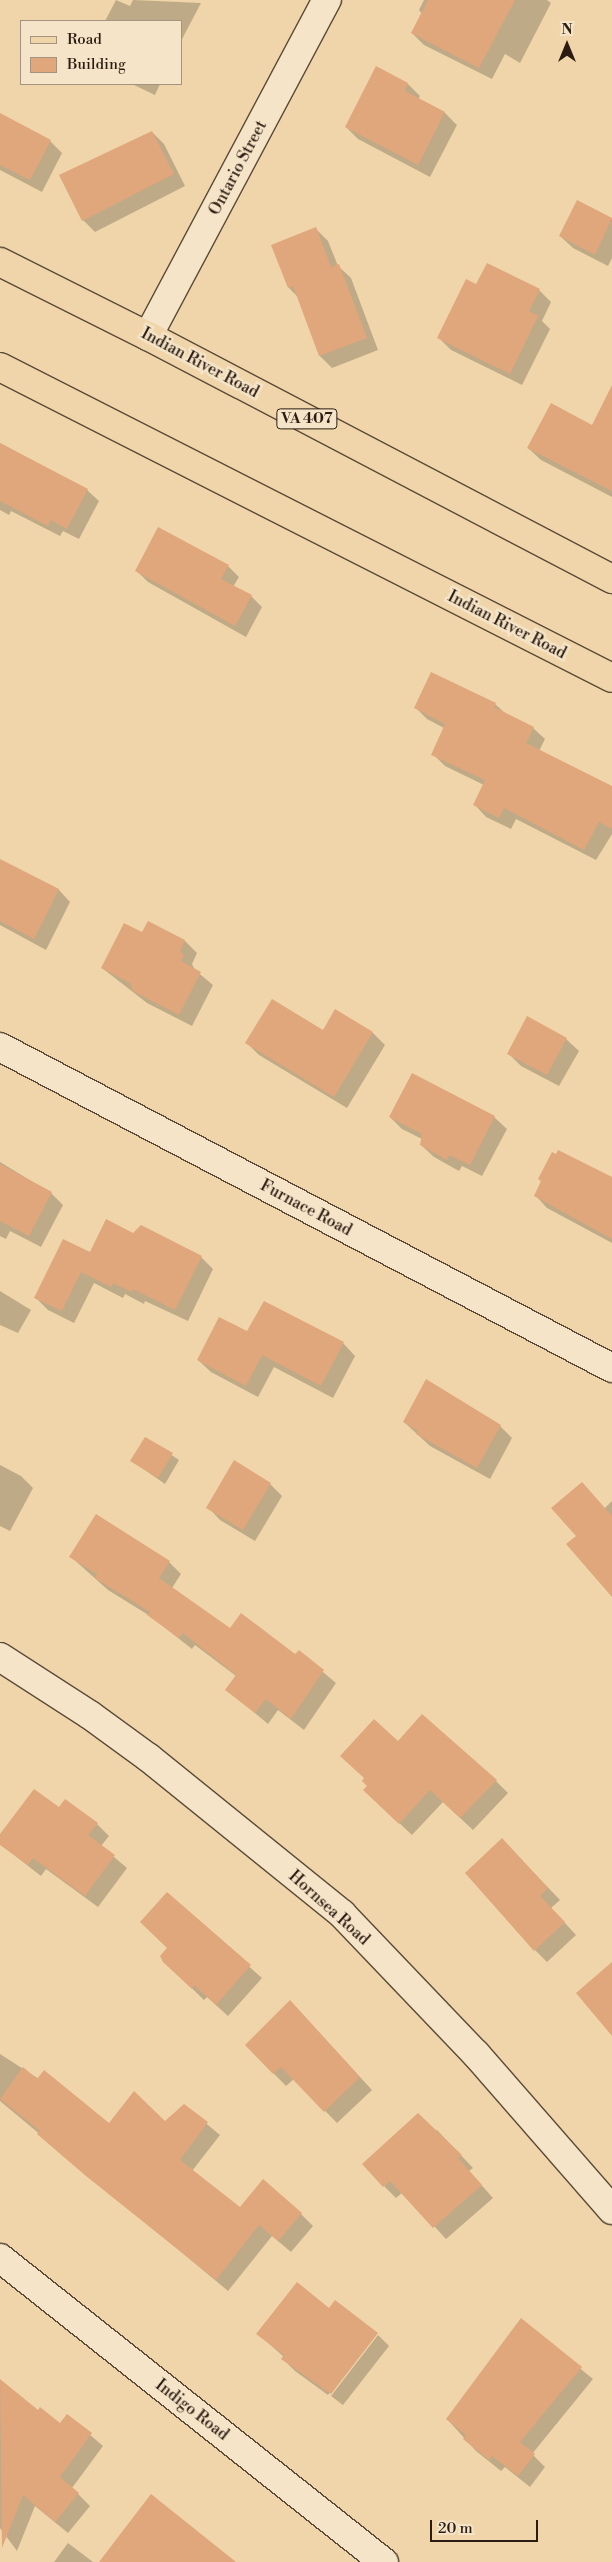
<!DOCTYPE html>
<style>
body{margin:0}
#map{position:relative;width:612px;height:2562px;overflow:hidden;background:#efd5a9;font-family:"Libre Bodoni",serif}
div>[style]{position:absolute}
.shadow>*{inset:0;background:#0003}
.building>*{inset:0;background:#e0a67c}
.roads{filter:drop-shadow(1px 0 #5b4a38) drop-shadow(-1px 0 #5b4a38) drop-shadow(0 1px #5b4a38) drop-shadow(0 -1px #5b4a38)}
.minor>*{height:28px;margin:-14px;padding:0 14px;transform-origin:14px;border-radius:14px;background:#f5e4c7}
.primary>*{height:28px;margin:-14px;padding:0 14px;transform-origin:14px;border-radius:14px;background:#efd5a9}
span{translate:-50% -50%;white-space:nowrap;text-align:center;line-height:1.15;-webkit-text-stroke:5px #f5e4c7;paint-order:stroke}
.shield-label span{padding:1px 4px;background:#f5e4c7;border:1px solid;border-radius:4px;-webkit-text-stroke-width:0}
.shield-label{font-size:15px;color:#2a1c12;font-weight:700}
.street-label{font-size:16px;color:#2a1c12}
.legend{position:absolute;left:20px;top:20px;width:162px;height:65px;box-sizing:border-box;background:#f5e4c7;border:1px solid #a4947f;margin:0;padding:6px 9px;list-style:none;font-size:15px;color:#2a1c12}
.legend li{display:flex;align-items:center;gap:10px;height:25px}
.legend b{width:25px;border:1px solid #a4947f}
.north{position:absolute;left:542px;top:20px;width:50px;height:50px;-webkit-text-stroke:4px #f5e4c7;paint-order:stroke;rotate:0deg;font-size:14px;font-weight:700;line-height:20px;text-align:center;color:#2a1c12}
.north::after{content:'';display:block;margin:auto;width:18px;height:22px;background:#2a1c12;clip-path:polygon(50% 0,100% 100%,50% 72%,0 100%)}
.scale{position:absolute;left:430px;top:2520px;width:108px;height:22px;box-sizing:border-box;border:2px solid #2a1c12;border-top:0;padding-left:6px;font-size:15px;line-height:18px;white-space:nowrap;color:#2a1c12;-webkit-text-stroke:4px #f5e4c7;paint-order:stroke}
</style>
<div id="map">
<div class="shadow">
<i style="clip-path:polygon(116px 0,130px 6px,133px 0,201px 3px,181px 41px,181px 21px,105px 21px)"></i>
<i style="clip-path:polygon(424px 0,547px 0,551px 3px,520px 63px,505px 54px,492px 79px,424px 45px,412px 33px,422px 14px,419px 10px)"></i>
<i style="clip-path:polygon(376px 68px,408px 84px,420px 96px,418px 100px,445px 113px,457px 125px,430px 177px,358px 139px,346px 127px)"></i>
<i style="clip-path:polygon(132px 84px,160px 84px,155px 95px)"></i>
<i style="clip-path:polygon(0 116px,50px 141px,62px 153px,42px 192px,0 170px)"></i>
<i style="clip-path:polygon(152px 132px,164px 144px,185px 186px,95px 232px,83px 220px)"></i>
<i style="clip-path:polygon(578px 202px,612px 219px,612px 258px,608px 266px,573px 248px,560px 236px)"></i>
<i style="clip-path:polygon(316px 229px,328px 241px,338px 266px,351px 278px,378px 350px,332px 368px,320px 356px,298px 297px,289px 288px)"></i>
<i style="clip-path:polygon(477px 286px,539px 290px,551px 302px,542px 321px,550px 329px,522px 385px,451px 350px,439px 338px)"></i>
<i style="clip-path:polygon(612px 418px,612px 497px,541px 460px,528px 448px)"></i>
<i style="clip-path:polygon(0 443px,87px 490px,99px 501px,79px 539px,63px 531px,60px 536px,11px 511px,9px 515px,0 510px)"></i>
<i style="clip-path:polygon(228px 566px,239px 577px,233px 587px,251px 596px,262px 607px,246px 637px,148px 582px,137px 571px)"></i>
<i style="clip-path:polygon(495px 704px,506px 714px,533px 728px,545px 739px,539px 751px,612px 788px,612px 834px,596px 860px,516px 819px,511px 829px,486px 817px,475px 805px,484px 785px,445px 766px,433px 754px,444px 728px,427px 719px,415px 707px)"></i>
<i style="clip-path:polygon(0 860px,59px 890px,70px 902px,46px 950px,0 925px)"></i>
<i style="clip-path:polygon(148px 923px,185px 941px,197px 953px,192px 964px,195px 970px,213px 985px,192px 1026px,147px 1003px,102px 968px,143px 934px)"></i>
<i style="clip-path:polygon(336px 1011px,373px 1033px,385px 1045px,347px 1108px,259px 1055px,247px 1043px,323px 1032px)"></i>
<i style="clip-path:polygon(566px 1039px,579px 1051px,559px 1086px,521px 1066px,509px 1054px)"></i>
<i style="clip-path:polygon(390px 1117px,494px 1117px,507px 1129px,482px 1176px,462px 1166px,459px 1171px,434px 1157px,421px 1145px,422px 1139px,402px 1129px)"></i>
<i style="clip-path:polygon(0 1162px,51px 1193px,63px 1205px,41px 1247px,10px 1231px,6px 1239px,0 1236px)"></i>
<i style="clip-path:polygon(612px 1179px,612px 1243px,547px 1208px,535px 1195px)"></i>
<i style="clip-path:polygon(133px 1234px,201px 1257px,213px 1269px,188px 1321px,145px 1301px,144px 1304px,125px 1294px,123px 1298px,94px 1283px,74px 1323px,48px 1310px,36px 1298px,90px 1253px)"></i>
<i style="clip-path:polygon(0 1291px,31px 1310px,18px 1333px,0 1325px)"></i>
<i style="clip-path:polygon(248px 1333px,343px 1343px,355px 1356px,333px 1398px,274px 1367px,258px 1397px,211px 1372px,198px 1360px)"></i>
<i style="clip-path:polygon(404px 1422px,500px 1426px,512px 1438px,490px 1479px,430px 1446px)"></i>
<i style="clip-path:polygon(146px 1438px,179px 1460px,165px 1484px,132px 1461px)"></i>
<i style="clip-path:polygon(0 1465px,21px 1476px,33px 1488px,10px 1531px,0 1526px)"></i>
<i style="clip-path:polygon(270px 1484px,282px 1496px,255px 1541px,220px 1520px,208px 1507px)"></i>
<i style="clip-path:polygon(612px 1501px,612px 1595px,577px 1536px)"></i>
<i style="clip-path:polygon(70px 1556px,169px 1562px,181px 1574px,172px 1588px,230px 1630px,295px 1656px,299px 1652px,336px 1683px,304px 1730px,278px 1710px,268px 1724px,226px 1689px,236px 1676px,195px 1645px,192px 1649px,150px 1616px,108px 1590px)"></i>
<i style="clip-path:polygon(398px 1743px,496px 1781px,508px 1793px,473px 1830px,443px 1802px,412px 1835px,377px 1802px,366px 1779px)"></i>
<i style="clip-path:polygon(59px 1809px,97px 1824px,109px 1836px,101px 1846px,127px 1868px,98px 1907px,46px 1869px,41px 1876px,0 1844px,0 1836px)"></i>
<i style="clip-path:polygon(514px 1852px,560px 1900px,551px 1908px,576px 1935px,547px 1962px,535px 1950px)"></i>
<i style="clip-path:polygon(167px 1894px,262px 1978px,228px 2016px,207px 1997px,204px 2000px,177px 1974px,169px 1948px)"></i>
<i style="clip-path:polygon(302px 2014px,372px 2090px,337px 2123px,294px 2079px,286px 2086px,246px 2045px)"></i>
<i style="clip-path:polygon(0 2054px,109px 2124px,165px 2123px,184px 2105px,220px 2135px,192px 2171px,240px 2209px,301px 2214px,313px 2226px,291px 2252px,272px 2236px,228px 2291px,0 2101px)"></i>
<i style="clip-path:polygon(437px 2130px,473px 2168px,469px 2171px,493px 2198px,446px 2239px,403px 2192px,396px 2198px,384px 2186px)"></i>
<i style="clip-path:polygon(329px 2309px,376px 2334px,328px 2395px,295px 2371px,283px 2359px,284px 2357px,258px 2334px)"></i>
<i style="clip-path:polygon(521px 2320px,593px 2379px,532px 2454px,545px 2467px,530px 2487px,505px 2467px,501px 2471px,476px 2451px,447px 2419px)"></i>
<i style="clip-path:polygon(378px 2335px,389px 2346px,343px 2405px,331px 2396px)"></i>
<i style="clip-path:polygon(0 2381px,38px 2411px,60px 2424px,68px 2416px,103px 2446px,72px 2488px,90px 2506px,68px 2533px,35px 2506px,17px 2551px,0 2528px)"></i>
<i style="clip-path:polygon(68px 2543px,93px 2562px,54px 2562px)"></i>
</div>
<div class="building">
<i style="clip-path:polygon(428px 0,515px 0,479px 68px,411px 33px)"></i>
<i style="clip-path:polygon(376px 66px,408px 83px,405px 91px,445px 112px,418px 165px,345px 127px)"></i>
<i style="clip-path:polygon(0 113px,51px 140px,30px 180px,0 165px)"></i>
<i style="clip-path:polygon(152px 131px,174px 174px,82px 221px,59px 175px)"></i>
<i style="clip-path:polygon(577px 200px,612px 218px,595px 255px,559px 236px)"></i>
<i style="clip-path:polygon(316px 227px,331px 267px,339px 264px,367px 338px,319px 356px,293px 286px,288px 288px,271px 245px)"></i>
<i style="clip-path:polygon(487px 263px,540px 289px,529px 311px,538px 316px,510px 374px,437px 338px,466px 279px,476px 284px)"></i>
<i style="clip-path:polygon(612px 385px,612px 491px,527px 448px,551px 403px,592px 425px)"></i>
<i style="clip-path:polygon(0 443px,88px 489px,67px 529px,51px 520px,48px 526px,0 501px)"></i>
<i style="clip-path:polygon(158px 527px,229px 565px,221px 579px,252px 595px,235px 626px,135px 571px)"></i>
<i style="clip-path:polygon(431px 672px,496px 703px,494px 707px,534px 727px,526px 743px,612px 786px,612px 829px,599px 822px,584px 850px,504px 808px,499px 818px,473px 805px,485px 780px,431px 755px,445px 724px,414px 708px)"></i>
<i style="clip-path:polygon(0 859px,59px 889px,34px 939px,0 921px)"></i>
<i style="clip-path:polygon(148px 921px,185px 940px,180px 952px,184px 955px,181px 961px,201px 972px,179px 1015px,133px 991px,130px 983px,101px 968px,124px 923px,142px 932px)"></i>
<i style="clip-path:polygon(272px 999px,323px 1030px,335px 1009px,373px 1032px,334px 1097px,245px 1043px)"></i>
<i style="clip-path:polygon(527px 1016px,567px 1038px,547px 1075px,507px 1054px)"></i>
<i style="clip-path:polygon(412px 1073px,495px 1116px,470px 1165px,449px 1155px,447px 1160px,420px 1145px,422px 1134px,389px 1117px)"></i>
<i style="clip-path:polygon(558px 1150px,612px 1177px,612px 1239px,534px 1196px,541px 1181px,538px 1179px,552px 1152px,556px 1154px)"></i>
<i style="clip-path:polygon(0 1164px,52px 1192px,29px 1236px,0 1221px)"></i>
<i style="clip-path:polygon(106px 1219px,133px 1233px,141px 1225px,202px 1256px,175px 1310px,133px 1289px,132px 1292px,113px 1283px,111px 1287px,81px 1272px,62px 1311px,34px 1298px,63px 1239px,90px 1252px)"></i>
<i style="clip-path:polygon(264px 1301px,344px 1342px,321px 1386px,262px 1355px,246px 1386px,197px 1360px,219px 1317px,247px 1331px)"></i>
<i style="clip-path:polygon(426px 1379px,501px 1425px,477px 1468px,416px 1434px,418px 1431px,403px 1422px)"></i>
<i style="clip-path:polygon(145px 1437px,173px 1453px,158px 1478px,130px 1461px)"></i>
<i style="clip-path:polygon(234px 1460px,271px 1483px,243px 1530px,206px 1508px)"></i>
<i style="clip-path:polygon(582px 1482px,612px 1516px,612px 1597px,566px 1544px,576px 1536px,551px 1508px)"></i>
<i style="clip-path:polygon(96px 1514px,170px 1561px,159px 1578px,230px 1628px,241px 1613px,295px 1654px,299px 1650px,324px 1670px,291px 1719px,266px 1699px,255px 1713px,225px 1690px,236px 1675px,183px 1633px,179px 1638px,147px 1615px,150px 1612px,95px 1578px,97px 1574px,69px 1557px)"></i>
<i style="clip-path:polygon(422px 1714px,497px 1780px,460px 1818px,430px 1790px,399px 1824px,363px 1790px,367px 1786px,362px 1781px,364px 1778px,340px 1756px,374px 1719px,398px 1741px)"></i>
<i style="clip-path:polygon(34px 1789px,59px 1807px,65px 1799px,98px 1823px,88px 1835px,115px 1855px,85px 1896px,33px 1858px,28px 1865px,0 1845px,0 1834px)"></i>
<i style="clip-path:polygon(502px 1838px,548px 1888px,540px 1896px,565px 1922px,534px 1951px,465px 1873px)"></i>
<i style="clip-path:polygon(167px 1892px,251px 1965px,216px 2005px,194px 1985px,192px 1989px,163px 1962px,160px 1956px,167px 1948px,140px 1922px)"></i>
<i style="clip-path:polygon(612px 1962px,612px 2036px,576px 1993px)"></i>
<i style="clip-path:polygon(290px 2000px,360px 2077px,324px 2112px,281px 2067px,273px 2074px,245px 2045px)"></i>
<i style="clip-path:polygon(23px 2067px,37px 2079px,44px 2070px,109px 2123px,134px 2091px,165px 2121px,184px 2104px,208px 2122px,180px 2160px,240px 2207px,263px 2179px,302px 2213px,278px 2241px,259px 2225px,216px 2280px,86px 2176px,37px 2134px,40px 2131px,0 2099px)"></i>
<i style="clip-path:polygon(418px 2113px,462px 2155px,458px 2158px,482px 2185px,433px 2228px,390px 2181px,383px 2187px,362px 2164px)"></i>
<i style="clip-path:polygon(297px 2282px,329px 2308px,335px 2300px,378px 2333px,331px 2394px,281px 2359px,284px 2355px,256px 2334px)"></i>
<i style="clip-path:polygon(521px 2318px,582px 2367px,520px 2442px,535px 2454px,518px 2476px,492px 2456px,489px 2460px,463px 2439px,466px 2435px,446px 2419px)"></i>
<i style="clip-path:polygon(0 2379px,38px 2410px,40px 2407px,60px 2423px,67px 2414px,92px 2433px,60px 2477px,79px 2493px,55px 2522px,23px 2495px,2px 2548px)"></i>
<i style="clip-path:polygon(151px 2494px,236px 2562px,99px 2562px)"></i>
</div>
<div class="roads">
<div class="minor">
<i style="left:148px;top:336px;width:381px;rotate:-62deg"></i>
<i style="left:0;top:1047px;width:691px;rotate:27.68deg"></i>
<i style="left:0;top:1657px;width:107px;rotate:32.8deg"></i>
<i style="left:90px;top:1715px;width:73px;rotate:36.1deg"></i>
<i style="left:149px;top:1758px;width:248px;rotate:38.9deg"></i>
<i style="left:342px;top:1914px;width:194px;rotate:46.3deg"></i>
<i style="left:476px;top:2054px;width:207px;rotate:48.9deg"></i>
<i style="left:0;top:2258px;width:490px;rotate:38.4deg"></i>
</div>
<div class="primary">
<i style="left:0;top:262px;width:165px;rotate:26.6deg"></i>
<i style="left:148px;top:336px;width:524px;rotate:27.64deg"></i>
<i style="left:0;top:367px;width:686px;rotate:26.94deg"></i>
</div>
</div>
<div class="shield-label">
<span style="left:307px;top:419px">VA 407</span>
</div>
<div class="street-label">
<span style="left:238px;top:168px;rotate:-62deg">Ontario Street</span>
<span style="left:200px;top:363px;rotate:28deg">Indian River Road</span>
<span style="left:507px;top:625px;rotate:27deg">Indian River Road</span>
<span style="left:306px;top:1208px;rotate:28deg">Furnace Road</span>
<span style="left:329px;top:1908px;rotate:42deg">Hornsea Road</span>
<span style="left:192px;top:2410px;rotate:38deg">Indigo Road</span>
</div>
<ul class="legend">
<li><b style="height:6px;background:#efd5a9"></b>Road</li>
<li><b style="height:14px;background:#e0a67c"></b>Building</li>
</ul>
<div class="north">N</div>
<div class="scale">20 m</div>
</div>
